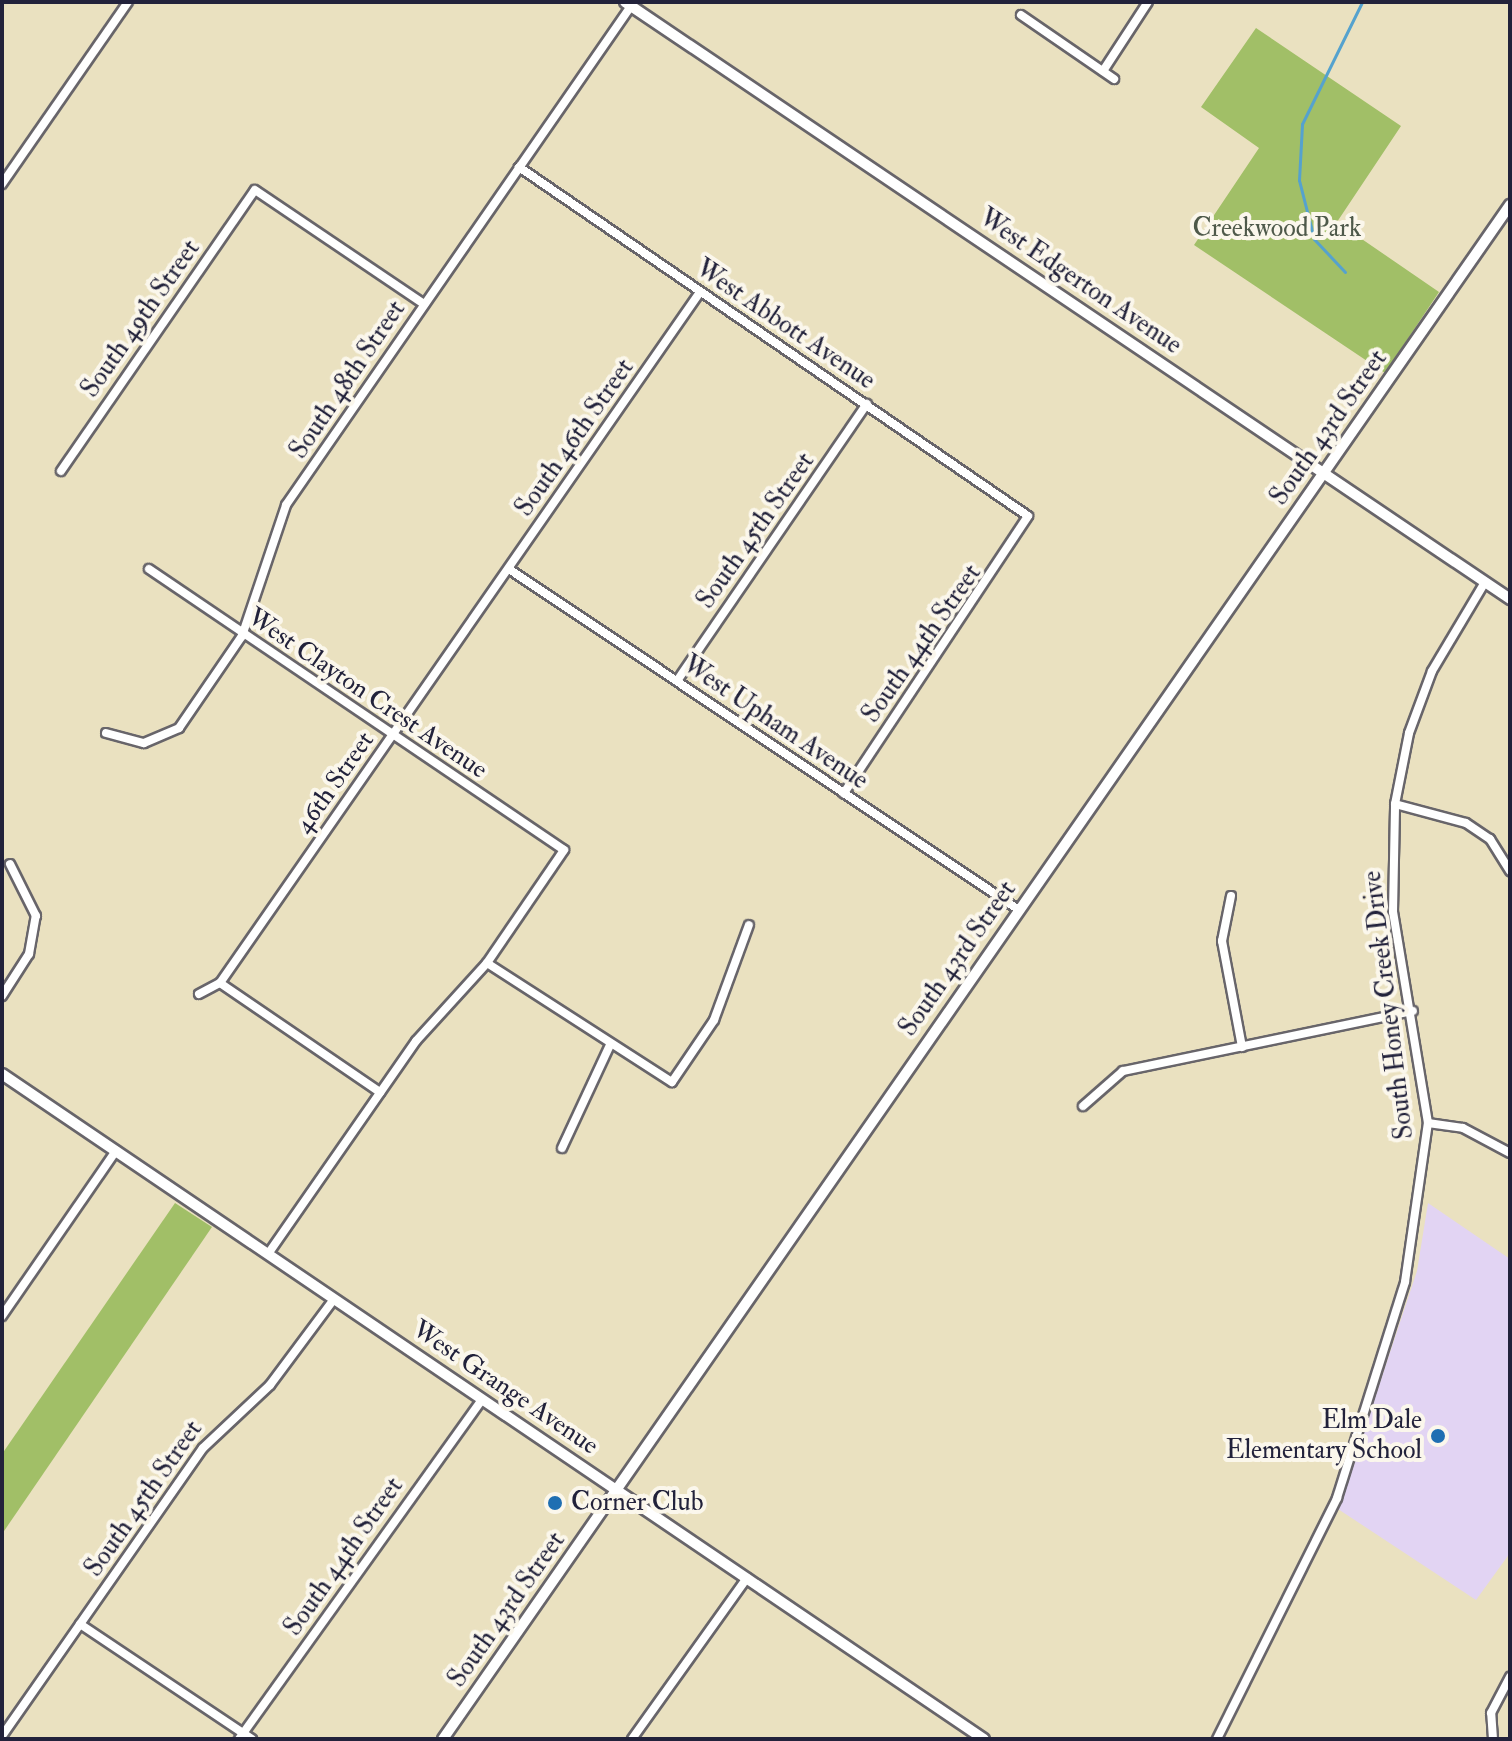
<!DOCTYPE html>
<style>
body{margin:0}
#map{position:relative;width:1512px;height:1741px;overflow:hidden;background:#eae1c0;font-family:"IM FELL Double Pica",serif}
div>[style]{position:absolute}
.built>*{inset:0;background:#e2d4f3}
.green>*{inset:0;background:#a1bf67}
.stream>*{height:3px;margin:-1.5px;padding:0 1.5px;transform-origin:1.5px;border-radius:1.5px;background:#55a2ce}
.roads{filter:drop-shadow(2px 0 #68656a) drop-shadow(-2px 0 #68656a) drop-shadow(0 2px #68656a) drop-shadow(0 -2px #68656a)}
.minor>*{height:8px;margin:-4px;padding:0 4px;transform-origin:4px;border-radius:4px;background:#fff}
.tertiary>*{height:10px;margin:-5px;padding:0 5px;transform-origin:5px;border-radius:5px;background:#fff}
.dots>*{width:22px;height:22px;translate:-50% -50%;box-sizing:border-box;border:4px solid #fbf7ec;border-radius:50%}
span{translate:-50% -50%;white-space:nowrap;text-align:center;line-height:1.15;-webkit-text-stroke:8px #fbf7ec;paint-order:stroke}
.park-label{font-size:26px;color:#4e594a}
.street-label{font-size:26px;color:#22223b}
.poi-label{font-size:26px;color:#22223b}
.right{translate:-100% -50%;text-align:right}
.left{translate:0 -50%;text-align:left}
.frame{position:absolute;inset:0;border:4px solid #22223b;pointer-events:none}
</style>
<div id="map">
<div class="built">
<i style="clip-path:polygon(1428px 1203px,1510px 1259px,1510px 1553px,1476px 1600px,1338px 1509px,1417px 1271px)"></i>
</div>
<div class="green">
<i style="clip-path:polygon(1256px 28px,1401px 126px,1337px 222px,1439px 292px,1385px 373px,1194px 245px,1259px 148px,1201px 107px)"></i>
<i style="clip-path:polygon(175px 1203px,212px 1227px,2px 1534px,2px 1454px)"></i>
</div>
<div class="stream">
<i style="left:1345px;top:272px;width:45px;rotate:-133.2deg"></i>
<i style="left:1314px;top:239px;width:61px;rotate:-104.3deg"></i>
<i style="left:1299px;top:180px;width:56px;rotate:-86.9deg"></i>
<i style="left:1302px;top:124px;width:136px;rotate:-63.8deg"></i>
</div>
<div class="roads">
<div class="minor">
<i style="left:1021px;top:15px;width:113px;rotate:34.5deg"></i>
<i style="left:1103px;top:71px;width:82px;rotate:-56.9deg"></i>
<i style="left:519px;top:167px;width:617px;rotate:34.44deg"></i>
<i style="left:1028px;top:516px;width:333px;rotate:123.6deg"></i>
<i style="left:2px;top:184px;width:221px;rotate:-55.3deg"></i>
<i style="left:61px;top:471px;width:341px;rotate:-55.4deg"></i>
<i style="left:255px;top:190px;width:204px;rotate:34deg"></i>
<i style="left:149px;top:569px;width:501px;rotate:34.1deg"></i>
<i style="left:564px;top:850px;width:137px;rotate:124.3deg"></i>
<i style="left:487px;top:963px;width:105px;rotate:132.3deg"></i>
<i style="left:416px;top:1041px;width:259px;rotate:124.8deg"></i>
<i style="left:509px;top:569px;width:613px;rotate:33.77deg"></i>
<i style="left:677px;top:681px;width:336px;rotate:-55.6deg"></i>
<i style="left:106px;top:733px;width:39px;rotate:15deg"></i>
<i style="left:144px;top:743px;width:38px;rotate:-23deg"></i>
<i style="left:179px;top:728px;width:112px;rotate:-55.6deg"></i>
<i style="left:242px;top:636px;width:138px;rotate:-71.4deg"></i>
<i style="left:286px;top:505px;width:607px;rotate:-55.34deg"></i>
<i style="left:1395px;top:804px;width:73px;rotate:15deg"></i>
<i style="left:1466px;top:823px;width:29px;rotate:34deg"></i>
<i style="left:1490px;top:839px;width:38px;rotate:58deg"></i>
<i style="left:1231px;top:896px;width:46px;rotate:101.3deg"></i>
<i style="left:1222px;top:941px;width:108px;rotate:79.3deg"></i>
<i style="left:487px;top:963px;width:220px;rotate:32.8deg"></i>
<i style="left:672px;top:1082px;width:75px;rotate:-55.9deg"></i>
<i style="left:714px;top:1020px;width:101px;rotate:-69.8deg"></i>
<i style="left:220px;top:983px;width:194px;rotate:34.3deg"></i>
<i style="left:199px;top:994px;width:24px;rotate:-28deg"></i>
<i style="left:220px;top:983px;width:841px;rotate:-55.21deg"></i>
<i style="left:2px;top:996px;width:50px;rotate:-57.3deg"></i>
<i style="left:29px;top:954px;width:39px;rotate:-80deg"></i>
<i style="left:36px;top:916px;width:58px;rotate:-116.6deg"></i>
<i style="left:1083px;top:1106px;width:53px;rotate:-41.2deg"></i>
<i style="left:1123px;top:1071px;width:296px;rotate:-11.7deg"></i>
<i style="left:1428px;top:1123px;width:35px;rotate:8deg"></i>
<i style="left:1463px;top:1128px;width:53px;rotate:28deg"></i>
<i style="left:562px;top:1148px;width:114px;rotate:-65deg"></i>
<i style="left:2px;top:1316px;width:201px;rotate:-55.4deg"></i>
<i style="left:80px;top:1624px;width:207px;rotate:33.8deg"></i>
<i style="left:2px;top:1736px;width:351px;rotate:-55.1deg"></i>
<i style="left:203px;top:1448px;width:92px;rotate:-43.2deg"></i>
<i style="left:270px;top:1385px;width:107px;rotate:-53.3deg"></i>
<i style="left:239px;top:1739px;width:418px;rotate:-54.4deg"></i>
<i style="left:632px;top:1739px;width:198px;rotate:-54.5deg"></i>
<i style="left:1217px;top:1739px;width:269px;rotate:-63.5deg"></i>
<i style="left:1337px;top:1498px;width:226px;rotate:-72.5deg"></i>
<i style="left:1405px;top:1282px;width:161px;rotate:-81.8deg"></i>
<i style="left:1428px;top:1123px;width:214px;rotate:-99.4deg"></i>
<i style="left:1393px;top:912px;width:108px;rotate:-88.9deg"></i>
<i style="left:1395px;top:804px;width:72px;rotate:-78.8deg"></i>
<i style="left:1409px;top:733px;width:66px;rotate:-69.6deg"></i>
<i style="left:1432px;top:671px;width:104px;rotate:-59.2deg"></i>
<i style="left:1493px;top:1739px;width:26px;rotate:-94deg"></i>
<i style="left:1491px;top:1713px;width:41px;rotate:-62.2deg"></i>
</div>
<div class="tertiary">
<i style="left:625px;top:2px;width:1068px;rotate:34deg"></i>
<i style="left:2px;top:1074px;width:1186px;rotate:34.11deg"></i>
<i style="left:443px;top:1739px;width:1869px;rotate:-55.18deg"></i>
</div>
</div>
<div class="dots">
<i style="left:1438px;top:1436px;background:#1f6fb2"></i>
<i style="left:555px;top:1503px;background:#1f6fb2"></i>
</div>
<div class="park-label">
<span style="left:1277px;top:229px">Creekwood Park</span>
</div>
<div class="street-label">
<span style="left:1080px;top:282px;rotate:34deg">West Edgerton Avenue</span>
<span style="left:141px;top:319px;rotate:-55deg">South 49th Street</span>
<span style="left:785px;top:325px;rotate:34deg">West Abbott Avenue</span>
<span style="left:348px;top:380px;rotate:-56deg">South 48th Street</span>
<span style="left:1329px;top:428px;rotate:-55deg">South 43rd Street</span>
<span style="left:575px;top:438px;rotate:-55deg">South 46th Street</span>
<span style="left:756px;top:531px;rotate:-55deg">South 45th Street</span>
<span style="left:922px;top:644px;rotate:-55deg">South 44th Street</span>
<span style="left:367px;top:694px;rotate:34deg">West Clayton Crest Avenue</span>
<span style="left:775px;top:723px;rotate:34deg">West Upham Avenue</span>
<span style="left:335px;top:783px;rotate:-55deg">46th Street</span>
<span style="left:958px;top:959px;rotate:-55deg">South 43rd Street</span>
<span style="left:1389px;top:1005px;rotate:-97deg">South Honey Creek Drive</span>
<span style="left:505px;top:1388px;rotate:34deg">West Grange Avenue</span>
<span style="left:144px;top:1499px;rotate:-55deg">South 45th Street</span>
<span style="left:344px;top:1557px;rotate:-55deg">South 44th Street</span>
<span style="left:507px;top:1610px;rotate:-55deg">South 43rd Street</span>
</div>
<div class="poi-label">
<span class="right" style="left:1422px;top:1436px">Elm Dale<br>Elementary School</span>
<span class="left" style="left:571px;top:1503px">Corner Club</span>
</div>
<div class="frame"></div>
</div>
